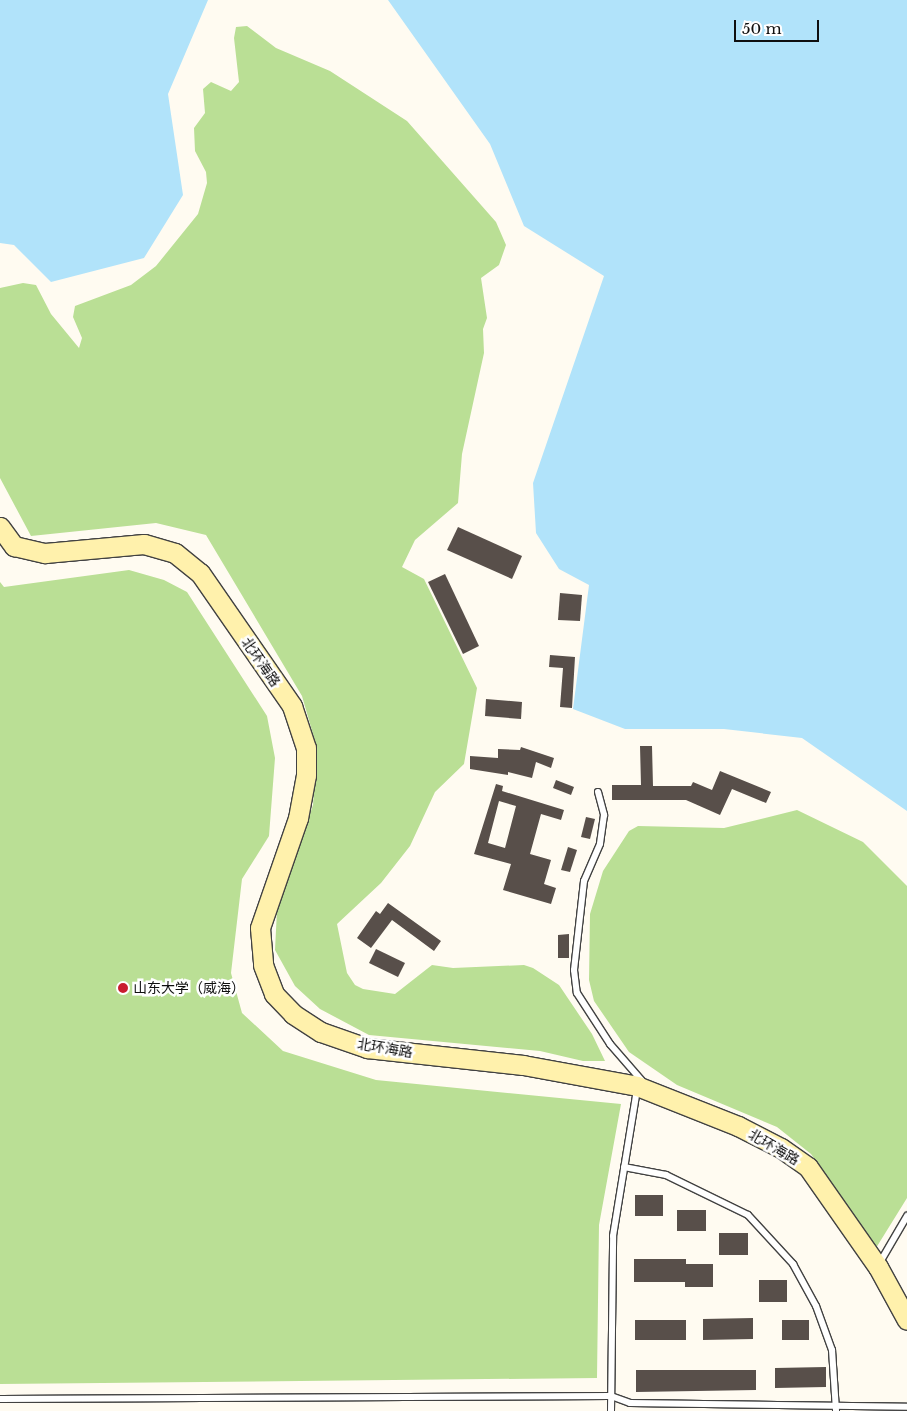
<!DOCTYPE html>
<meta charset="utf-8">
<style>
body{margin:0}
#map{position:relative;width:907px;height:1411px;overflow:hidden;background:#fffbf1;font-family:"Libre Baskerville","Noto Sans SC",serif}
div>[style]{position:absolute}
.forest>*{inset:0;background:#badf95}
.water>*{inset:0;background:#b1e3fa}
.building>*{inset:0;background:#584f4a}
.roads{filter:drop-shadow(1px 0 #424242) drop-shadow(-1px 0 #424242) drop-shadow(0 1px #424242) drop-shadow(0 -1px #424242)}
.service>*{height:6px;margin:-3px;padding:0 3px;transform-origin:3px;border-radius:3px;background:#fff}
.secondary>*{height:19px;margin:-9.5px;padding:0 9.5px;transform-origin:9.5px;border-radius:9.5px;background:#fff1ac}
.dots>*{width:14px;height:14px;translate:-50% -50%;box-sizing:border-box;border:2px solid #fff;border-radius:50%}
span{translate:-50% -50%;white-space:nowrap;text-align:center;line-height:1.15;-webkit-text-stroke:5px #fff;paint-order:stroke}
.street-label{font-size:14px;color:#0f0f0f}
.poi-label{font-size:14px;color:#0f0f0f}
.left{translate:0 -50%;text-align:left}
.scale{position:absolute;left:734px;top:20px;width:85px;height:22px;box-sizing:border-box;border:2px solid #0f0f0f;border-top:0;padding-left:6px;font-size:15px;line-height:18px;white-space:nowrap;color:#0f0f0f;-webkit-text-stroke:4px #fff;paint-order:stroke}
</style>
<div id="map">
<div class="forest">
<i style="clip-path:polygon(247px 26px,276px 48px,330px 71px,407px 121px,496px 222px,506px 245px,499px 265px,481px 278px,487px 318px,483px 329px,484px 353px,462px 454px,458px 503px,415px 540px,402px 567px,424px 579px,477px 688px,464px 764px,435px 792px,410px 846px,381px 883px,337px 924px,347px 973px,355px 985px,363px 989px,395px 994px,432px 965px,453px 968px,524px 965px,533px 968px,559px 985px,592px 1034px,605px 1061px,583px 1061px,540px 1051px,369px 1035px,320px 1009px,295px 986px,275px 950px,277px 910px,313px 805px,317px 748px,302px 696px,206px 535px,156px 523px,31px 536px,0 478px,0 288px,23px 283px,36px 285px,51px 314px,79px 348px,82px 338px,73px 317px,75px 306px,131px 285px,156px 266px,198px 214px,207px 183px,206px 172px,195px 151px,194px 128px,205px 113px,203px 89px,211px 82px,231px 91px,239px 82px,234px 38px,236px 27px)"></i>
<i style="clip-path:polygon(129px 570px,164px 580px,187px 592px,267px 716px,275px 758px,269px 836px,242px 879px,231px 973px,242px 1013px,283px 1051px,376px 1080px,621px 1104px,599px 1225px,597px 1378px,0 1384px,0 582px,4px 587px)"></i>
<i style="clip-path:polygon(797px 810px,863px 842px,907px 886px,907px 1198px,876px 1248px,811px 1154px,777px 1127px,677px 1085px,629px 1052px,594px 1001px,589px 980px,590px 914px,603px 871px,629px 831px,638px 826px,724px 828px)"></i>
</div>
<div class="water">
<i style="clip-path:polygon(0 0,208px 0,168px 94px,183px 195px,144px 258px,51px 282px,14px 245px,0 243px)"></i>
<i style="clip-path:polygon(388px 0,907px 0,907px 811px,802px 738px,724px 729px,625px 729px,573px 709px,589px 585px,559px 569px,536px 533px,533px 483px,604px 276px,524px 226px,490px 144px)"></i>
</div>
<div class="building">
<i style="clip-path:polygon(458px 527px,522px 556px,512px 579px,447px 550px)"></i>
<i style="clip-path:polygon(445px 574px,479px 646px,463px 654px,428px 582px)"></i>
<i style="clip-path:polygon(560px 593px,582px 595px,580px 621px,558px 620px)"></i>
<i style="clip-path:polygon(550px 655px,575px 657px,572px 708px,560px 707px,563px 668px,549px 667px)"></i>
<i style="clip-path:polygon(486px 699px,522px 702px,521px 719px,485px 716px)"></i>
<i style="clip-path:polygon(640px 746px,652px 746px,653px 786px,691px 786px,693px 782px,712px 790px,720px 771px,771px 792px,766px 803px,732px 789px,720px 815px,686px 800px,612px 800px,612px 785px,641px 785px)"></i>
<i style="clip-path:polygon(521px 747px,554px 758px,551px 768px,536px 762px,532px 778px,508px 772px,508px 775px,470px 769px,470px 756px,498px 758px,498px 749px,520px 750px)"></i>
<i style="clip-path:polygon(556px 780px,574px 787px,571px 795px,553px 788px)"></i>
<i style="clip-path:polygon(evenodd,496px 784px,503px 786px,502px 791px,564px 810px,561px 820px,541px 814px,530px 854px,551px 860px,544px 884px,556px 888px,551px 904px,503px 890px,511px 864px,474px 854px,496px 784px,499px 801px,516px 806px,505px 848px,488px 843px,499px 801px)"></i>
<i style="clip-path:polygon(586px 817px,595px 819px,590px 839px,581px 837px)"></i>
<i style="clip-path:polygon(568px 847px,577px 850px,570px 872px,561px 870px)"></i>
<i style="clip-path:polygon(388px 903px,441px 941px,434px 951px,392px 920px,371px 948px,357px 938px,376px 911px,380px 914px)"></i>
<i style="clip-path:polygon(569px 934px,569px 958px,558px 958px,558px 935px)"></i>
<i style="clip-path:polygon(376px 949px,405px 963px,398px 977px,369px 963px)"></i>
<i style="clip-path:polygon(635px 1195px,663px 1195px,663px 1216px,635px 1216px)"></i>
<i style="clip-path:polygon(677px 1210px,706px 1210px,706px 1231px,677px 1231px)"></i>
<i style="clip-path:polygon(719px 1233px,748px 1233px,748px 1255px,719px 1255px)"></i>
<i style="clip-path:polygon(634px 1259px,686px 1259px,686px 1264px,713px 1264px,713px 1287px,685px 1287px,685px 1282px,634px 1282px)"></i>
<i style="clip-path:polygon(759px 1280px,787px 1280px,787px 1302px,759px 1302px)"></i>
<i style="clip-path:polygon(753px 1318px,753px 1339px,703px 1340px,703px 1319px)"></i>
<i style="clip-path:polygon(635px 1320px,686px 1320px,686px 1340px,635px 1340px)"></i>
<i style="clip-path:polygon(782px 1320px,809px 1320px,809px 1340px,782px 1340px)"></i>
<i style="clip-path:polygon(826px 1367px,826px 1387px,775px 1388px,775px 1368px)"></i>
<i style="clip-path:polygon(636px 1370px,756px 1370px,756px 1390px,636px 1392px)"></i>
</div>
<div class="roads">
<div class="service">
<i style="left:598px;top:792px;width:24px;rotate:75deg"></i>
<i style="left:604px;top:815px;width:29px;rotate:98deg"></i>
<i style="left:600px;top:844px;width:40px;rotate:113.4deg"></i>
<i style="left:584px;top:881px;width:90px;rotate:96.4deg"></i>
<i style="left:574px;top:970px;width:23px;rotate:83deg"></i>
<i style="left:577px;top:993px;width:61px;rotate:57.1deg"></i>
<i style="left:610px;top:1044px;width:50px;rotate:49deg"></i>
<i style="left:624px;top:1167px;width:43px;rotate:10.8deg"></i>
<i style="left:666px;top:1175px;width:91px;rotate:26deg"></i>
<i style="left:748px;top:1215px;width:67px;rotate:47.4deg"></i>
<i style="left:793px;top:1264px;width:48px;rotate:61.3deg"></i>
<i style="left:816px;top:1306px;width:47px;rotate:70deg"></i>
<i style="left:832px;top:1350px;width:61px;rotate:86.2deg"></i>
<i style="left:879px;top:1264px;width:56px;rotate:-59.7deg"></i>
<i style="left:0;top:1399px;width:611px;rotate:-0.28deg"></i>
<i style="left:611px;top:1396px;width:20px;rotate:20deg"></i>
<i style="left:630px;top:1403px;width:277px;rotate:0.8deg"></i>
<i style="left:611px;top:1411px;width:175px;rotate:-89.3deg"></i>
<i style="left:613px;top:1236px;width:149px;rotate:-80.7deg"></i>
</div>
<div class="secondary">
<i style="left:0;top:527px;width:24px;rotate:54deg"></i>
<i style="left:14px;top:546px;width:32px;rotate:13deg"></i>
<i style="left:45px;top:553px;width:99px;rotate:-5.2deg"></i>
<i style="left:144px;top:544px;width:32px;rotate:16deg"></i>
<i style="left:175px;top:553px;width:32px;rotate:39deg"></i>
<i style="left:200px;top:573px;width:162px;rotate:55.3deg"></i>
<i style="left:292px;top:706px;width:44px;rotate:71.6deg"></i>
<i style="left:306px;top:748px;width:27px;rotate:90deg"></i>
<i style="left:306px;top:775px;width:44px;rotate:100.5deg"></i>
<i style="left:298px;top:818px;width:116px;rotate:109.1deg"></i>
<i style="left:260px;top:928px;width:37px;rotate:85deg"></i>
<i style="left:263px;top:965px;width:31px;rotate:69deg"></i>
<i style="left:274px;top:994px;width:28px;rotate:46deg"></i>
<i style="left:293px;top:1014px;width:33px;rotate:33deg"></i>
<i style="left:321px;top:1032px;width:49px;rotate:19.2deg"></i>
<i style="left:367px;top:1048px;width:157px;rotate:6.2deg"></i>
<i style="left:523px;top:1065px;width:116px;rotate:10.4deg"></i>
<i style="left:637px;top:1086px;width:109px;rotate:21.6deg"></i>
<i style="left:738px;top:1126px;width:48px;rotate:27.1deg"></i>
<i style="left:781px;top:1148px;width:33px;rotate:35deg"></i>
<i style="left:808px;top:1167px;width:122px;rotate:55deg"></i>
<i style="left:878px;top:1267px;width:60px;rotate:61.3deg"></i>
</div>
</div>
<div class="dots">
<i style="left:123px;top:988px;background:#c91c2f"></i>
</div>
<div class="street-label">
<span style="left:261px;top:662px;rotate:55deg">北环海路</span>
<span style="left:385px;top:1048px;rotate:9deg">北环海路</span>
<span style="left:774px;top:1147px;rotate:30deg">北环海路</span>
</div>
<div class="poi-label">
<span class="left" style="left:133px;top:988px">山东大学（威海）</span>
</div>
<div class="scale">50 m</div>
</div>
